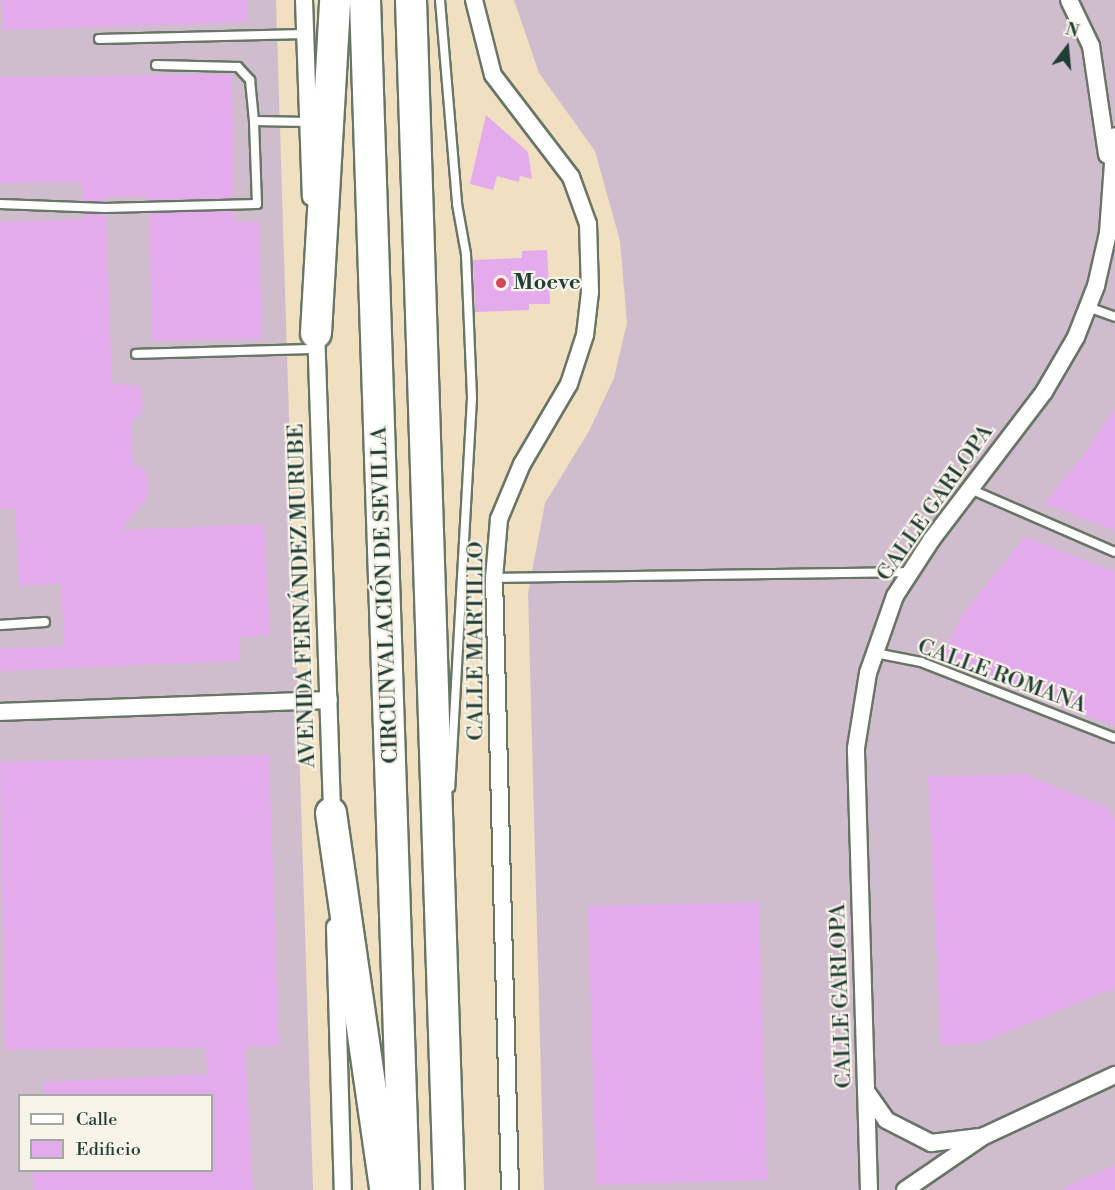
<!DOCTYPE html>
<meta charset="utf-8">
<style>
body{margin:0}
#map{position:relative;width:1115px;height:1190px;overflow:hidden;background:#f0dfc0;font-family:"Libre Bodoni",serif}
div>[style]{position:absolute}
.industrial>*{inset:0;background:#cfbdce}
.building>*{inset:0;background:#e3abeb}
.roads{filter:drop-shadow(2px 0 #687665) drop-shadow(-2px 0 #687665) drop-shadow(0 2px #687665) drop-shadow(0 -2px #687665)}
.lane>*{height:8px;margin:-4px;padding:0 4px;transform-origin:4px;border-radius:4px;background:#fff}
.street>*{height:16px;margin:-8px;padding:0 8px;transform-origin:8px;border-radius:8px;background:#fff}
.highway>*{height:30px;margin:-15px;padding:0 15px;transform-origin:15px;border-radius:15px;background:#fff}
.dots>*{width:16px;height:16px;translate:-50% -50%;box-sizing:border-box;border:3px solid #f7f3e8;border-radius:50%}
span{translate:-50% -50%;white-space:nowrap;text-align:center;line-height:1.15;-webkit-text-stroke:4.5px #f7f3e8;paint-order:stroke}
.poi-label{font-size:22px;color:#1f3d34;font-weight:700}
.left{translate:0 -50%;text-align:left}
.street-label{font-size:22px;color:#1f3d34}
.legend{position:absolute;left:18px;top:1094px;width:195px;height:78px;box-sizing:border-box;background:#f7f3e8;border:2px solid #a1aaa0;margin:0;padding:8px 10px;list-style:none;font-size:18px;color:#1f3d34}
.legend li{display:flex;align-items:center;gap:12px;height:30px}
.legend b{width:30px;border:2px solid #a1aaa0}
.north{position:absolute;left:1037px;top:18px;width:60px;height:60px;-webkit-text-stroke:4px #f7f3e8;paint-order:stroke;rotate:16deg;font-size:16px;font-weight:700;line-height:24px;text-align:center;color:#1f3d34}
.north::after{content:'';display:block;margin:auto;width:21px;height:27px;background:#1f3d34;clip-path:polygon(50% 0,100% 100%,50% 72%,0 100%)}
</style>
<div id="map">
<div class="industrial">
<i style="clip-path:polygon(evenodd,0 0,276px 0,313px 1190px,0 1190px,0 0,20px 1096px,212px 1096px,212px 1170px,20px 1170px,20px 1096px)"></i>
<i style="clip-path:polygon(514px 0,1115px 0,1115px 1190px,544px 1190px,528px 593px,545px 503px,589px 431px,614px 378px,627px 323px,620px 241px,595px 151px,539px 73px)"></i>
</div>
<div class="building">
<i style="clip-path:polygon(2px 0,247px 0,248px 22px,3px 30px)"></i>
<i style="clip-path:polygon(232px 74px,234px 198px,148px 200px,148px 196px,105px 197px,105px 202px,83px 201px,82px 182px,0 183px,0 77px)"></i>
<i style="clip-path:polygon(486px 115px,528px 152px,532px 179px,520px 176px,519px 182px,497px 176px,493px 190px,470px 184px)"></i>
<i style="clip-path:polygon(234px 211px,235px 222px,259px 221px,262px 339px,152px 341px,149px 213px)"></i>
<i style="clip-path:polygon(83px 214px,106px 214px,112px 383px,141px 387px,143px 411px,131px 422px,133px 462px,147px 473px,149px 494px,121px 530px,264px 524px,270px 635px,239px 637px,240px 661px,0 671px,0 649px,64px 646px,61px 584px,19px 586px,15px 508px,0 509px,0 222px,83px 219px)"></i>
<i style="clip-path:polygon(547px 250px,550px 304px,529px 304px,529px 310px,475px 312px,473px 260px,522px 258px,522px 251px)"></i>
<i style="clip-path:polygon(1115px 407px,1115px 531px,1044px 503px,1086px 452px)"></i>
<i style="clip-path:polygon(1025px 537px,1115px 572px,1115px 726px,940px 662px,962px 615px)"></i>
<i style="clip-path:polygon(269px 755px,279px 1046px,245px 1047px,253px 1190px,33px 1190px,32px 1170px,212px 1170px,212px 1095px,43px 1095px,43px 1082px,207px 1074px,206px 1047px,5px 1050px,0 762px)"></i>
<i style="clip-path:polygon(1024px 774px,1109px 808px,1115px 822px,1115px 988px,980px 1043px,941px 1046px,928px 776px)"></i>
<i style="clip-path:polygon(759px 902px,767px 1180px,596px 1185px,588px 906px)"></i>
<i style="clip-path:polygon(1115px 1165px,1115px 1190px,1059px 1190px)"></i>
</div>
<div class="roads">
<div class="lane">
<i style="left:440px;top:0;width:205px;rotate:85.2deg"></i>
<i style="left:457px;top:204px;width:51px;rotate:79.8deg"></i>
<i style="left:466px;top:254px;width:144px;rotate:87.6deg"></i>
<i style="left:472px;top:398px;width:390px;rotate:93.2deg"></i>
<i style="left:99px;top:39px;width:206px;rotate:-1.4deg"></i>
<i style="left:156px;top:65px;width:82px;rotate:1.4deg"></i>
<i style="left:238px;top:67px;width:18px;rotate:47deg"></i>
<i style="left:250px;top:80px;width:41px;rotate:84.4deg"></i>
<i style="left:0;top:204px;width:105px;rotate:2.2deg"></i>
<i style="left:105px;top:208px;width:152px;rotate:-1.5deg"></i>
<i style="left:257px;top:204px;width:83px;rotate:-92.1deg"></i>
<i style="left:254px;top:121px;width:54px;rotate:1.1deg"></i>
<i style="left:1088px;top:307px;width:29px;rotate:20deg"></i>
<i style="left:136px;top:354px;width:180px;rotate:-1.6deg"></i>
<i style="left:970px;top:489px;width:158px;rotate:23.5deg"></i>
<i style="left:494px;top:578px;width:417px;rotate:-0.8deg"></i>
<i style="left:0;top:625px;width:45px;rotate:-3.8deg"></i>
<i style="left:875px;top:653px;width:47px;rotate:11.1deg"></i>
<i style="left:921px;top:662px;width:208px;rotate:21.4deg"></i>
</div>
<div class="street">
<i style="left:304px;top:0;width:197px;rotate:88deg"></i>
<i style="left:474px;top:0;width:77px;rotate:75.8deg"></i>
<i style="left:493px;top:75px;width:128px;rotate:52.6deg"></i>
<i style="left:571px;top:177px;width:50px;rotate:70.1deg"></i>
<i style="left:588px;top:224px;width:68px;rotate:88.3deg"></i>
<i style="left:590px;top:292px;width:43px;rotate:96.6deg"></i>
<i style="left:585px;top:335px;width:52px;rotate:108.1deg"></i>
<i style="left:569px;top:384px;width:93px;rotate:120.4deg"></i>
<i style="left:522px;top:464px;width:60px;rotate:112.7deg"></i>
<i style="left:499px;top:519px;width:59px;rotate:94.8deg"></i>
<i style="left:494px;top:578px;width:612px;rotate:88.5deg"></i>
<i style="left:1069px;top:0;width:51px;rotate:64.4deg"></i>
<i style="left:1091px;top:46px;width:110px;rotate:81.6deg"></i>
<i style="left:316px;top:328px;width:493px;rotate:88.1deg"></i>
<i style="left:0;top:712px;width:329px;rotate:-2.1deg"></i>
<i style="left:335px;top:927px;width:263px;rotate:88.3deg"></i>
<i style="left:866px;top:1091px;width:35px;rotate:55deg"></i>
<i style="left:886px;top:1120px;width:51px;rotate:27.1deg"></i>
<i style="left:931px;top:1143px;width:49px;rotate:-7deg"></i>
<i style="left:869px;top:1190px;width:442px;rotate:-91.7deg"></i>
<i style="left:856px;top:748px;width:76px;rotate:-80.9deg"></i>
<i style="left:868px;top:673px;width:82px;rotate:-70.7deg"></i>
<i style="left:895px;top:596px;width:68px;rotate:-57deg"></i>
<i style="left:932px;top:539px;width:185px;rotate:-52.7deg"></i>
<i style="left:1044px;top:392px;width:64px;rotate:-59.8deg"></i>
<i style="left:1076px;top:337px;width:55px;rotate:-68.6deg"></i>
<i style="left:1096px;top:286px;width:54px;rotate:-77.2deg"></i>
<i style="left:1108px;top:233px;width:97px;rotate:-85.9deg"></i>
<i style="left:905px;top:1190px;width:96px;rotate:-34.4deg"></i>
<i style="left:984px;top:1136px;width:145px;rotate:-25deg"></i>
</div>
<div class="highway">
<i style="left:365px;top:0;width:1191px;rotate:88.12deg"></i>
<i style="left:411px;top:0;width:1191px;rotate:88.17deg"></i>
<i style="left:316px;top:333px;width:334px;rotate:-86.7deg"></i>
<i style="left:331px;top:813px;width:381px;rotate:81.8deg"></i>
</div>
</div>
<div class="dots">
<i style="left:501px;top:283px;background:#d1495b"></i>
</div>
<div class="poi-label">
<span class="left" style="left:513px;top:283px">Moeve</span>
</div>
<div class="street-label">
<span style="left:935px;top:503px;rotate:-55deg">CALLE GARLOPA</span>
<span style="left:385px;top:595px;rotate:-92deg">CIRCUNVALACIÓN DE SEVILLA</span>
<span style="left:302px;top:596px;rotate:-92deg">AVENIDA FERNÁNDEZ MURUBE</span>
<span style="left:476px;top:641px;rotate:-90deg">CALLE MARTILLO</span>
<span style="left:1002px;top:676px;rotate:20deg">CALLE ROMANA</span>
<span style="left:841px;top:996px;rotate:-92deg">CALLE GARLOPA</span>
</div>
<ul class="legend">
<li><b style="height:8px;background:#fff"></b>Calle</li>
<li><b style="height:16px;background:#e3abeb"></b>Edificio</li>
</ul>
<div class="north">N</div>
</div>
